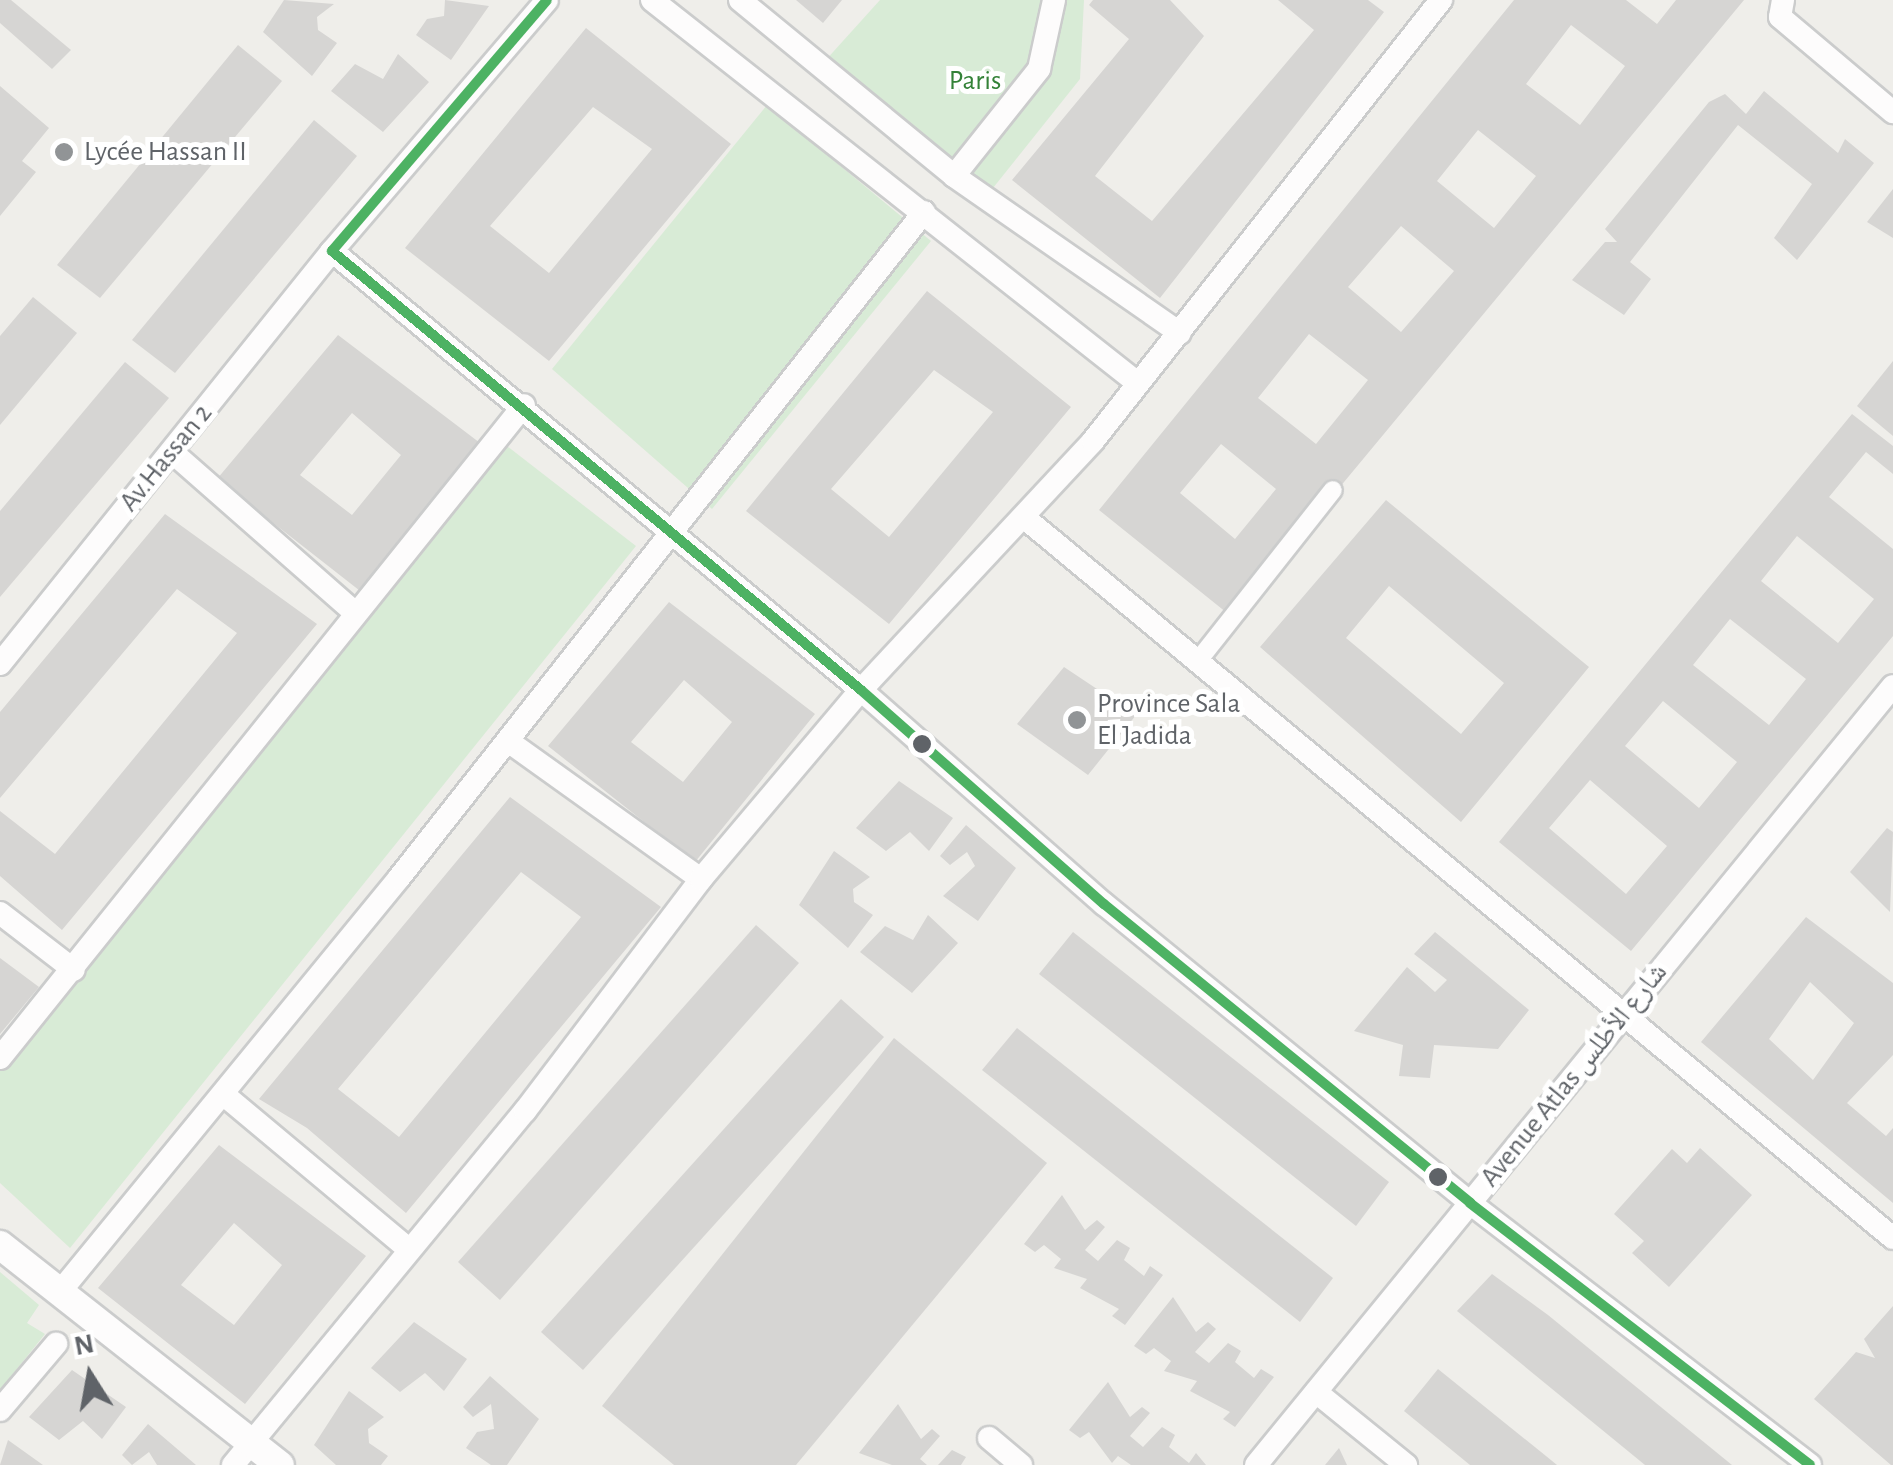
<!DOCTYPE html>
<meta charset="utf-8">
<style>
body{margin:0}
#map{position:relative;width:1893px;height:1465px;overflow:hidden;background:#efeeea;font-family:"Alegreya Sans","Noto Naskh Arabic",sans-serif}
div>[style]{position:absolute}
.green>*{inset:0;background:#d8ebd6}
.building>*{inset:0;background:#d6d5d3}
.roads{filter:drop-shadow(2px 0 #cbcccc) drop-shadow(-2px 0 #cbcccc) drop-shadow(0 2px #cbcccc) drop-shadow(0 -2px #cbcccc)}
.pedestrian>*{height:18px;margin:-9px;padding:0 9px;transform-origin:9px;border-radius:9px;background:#fdfcfc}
.minor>*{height:22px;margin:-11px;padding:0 11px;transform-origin:11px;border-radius:11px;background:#fdfcfc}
.tertiary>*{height:28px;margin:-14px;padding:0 14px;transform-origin:14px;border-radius:14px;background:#fdfcfc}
.bus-1>*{height:10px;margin:-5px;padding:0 5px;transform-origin:5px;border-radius:5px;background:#4db263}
.dots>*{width:28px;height:28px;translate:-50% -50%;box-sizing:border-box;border:5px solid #fff;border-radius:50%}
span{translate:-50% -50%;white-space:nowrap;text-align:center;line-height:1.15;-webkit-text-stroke:10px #fff;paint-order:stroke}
.park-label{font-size:28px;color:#348238}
.poi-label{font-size:28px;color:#5f6368}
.left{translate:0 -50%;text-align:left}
.street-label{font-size:28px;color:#5f6368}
.north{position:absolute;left:40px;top:1325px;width:100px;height:100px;-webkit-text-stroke:8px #fff;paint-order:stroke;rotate:349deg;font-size:28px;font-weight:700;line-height:40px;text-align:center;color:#5f6368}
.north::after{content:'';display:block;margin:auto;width:35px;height:45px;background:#5f6368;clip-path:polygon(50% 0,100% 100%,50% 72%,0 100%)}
</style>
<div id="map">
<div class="green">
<i style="clip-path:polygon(880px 0,1084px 0,1080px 79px,989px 193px,824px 62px)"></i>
<i style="clip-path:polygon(767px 105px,931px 241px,712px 509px,552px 369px)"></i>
<i style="clip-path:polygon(503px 443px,636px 546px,70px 1248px,0 1183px,0 1045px)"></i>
<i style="clip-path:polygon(0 1272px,39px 1305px,27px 1323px,45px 1334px,0 1390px)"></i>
</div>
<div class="building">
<i style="clip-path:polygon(0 0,11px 0,71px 50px,52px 69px,0 23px)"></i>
<i style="clip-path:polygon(284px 0,334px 4px,317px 17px,318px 30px,337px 43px,312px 76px,263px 32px)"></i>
<i style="clip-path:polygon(445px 0,489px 6px,451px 60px,416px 35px,427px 19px,444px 16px)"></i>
<i style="clip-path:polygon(796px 0,842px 0,823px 23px)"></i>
<i style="clip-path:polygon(1093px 0,1170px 0,1204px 36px,1095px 176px,1152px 221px,1314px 30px,1278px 0,1368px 0,1384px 12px,1160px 298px,1012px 180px,1129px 39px,1089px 5px)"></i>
<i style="clip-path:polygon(evenodd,1514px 0,1626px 0,1657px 24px,1676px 0,1744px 0,1232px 617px,1099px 510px,1514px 0,1571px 25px,1625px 66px,1580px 125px,1526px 84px,1571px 25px,1514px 0,1478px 130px,1536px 176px,1494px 228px,1437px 181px,1478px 130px,1514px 0,1401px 226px,1454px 271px,1401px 332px,1348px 287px,1401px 226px,1514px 0,1309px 334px,1368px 380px,1316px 444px,1258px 398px,1309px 334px,1514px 0,1221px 444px,1276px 489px,1235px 539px,1180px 493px,1221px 444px)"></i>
<i style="clip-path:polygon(evenodd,586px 28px,731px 144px,549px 361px,405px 248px,586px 28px,593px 107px,652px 149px,549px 273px,490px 226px,593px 107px)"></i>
<i style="clip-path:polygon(238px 45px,282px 81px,100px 298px,57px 265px)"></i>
<i style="clip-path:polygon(398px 54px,429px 82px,383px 132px,331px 91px,355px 64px,383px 79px)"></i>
<i style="clip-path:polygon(0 86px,49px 128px,22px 161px,36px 172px,0 216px)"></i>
<i style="clip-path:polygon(1764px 91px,1838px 153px,1845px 139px,1874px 163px,1797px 260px,1774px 238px,1812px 184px,1738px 125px,1630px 262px,1651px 279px,1624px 315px,1572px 280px,1605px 242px,1617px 242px,1605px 229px,1709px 102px,1725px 94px,1746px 114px)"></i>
<i style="clip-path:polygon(314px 120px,357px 156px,175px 373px,132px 340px)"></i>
<i style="clip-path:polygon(1893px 189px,1893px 238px,1867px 222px)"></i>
<i style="clip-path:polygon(evenodd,927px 291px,1071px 407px,889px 624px,746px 511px,927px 291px,934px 370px,993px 412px,889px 537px,831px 489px,934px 370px)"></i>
<i style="clip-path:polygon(33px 297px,77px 333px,0 425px,0 336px)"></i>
<i style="clip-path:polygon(evenodd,338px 335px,484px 446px,364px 594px,217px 479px,338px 335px,352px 413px,401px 455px,352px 515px,300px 475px,352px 413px)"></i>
<i style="clip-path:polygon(1893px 361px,1893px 436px,1857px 406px)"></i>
<i style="clip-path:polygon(125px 362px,169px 398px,0 597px,0 511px)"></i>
<i style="clip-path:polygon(evenodd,1852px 414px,1893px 446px,1893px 474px,1866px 452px,1829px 497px,1893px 549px,1893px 636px,1631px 951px,1499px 842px,1852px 414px,1797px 536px,1874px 599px,1838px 643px,1761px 581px,1797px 536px,1852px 414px,1730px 619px,1806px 679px,1769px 725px,1693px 665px,1730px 619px,1852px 414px,1663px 701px,1737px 762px,1699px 808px,1625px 746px,1663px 701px,1852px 414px,1590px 780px,1667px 846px,1626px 894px,1549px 828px,1590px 780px)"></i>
<i style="clip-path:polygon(evenodd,1386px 500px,1589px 667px,1461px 822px,1260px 647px,1386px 500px,1389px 586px,1504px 683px,1461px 734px,1346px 638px,1389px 586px)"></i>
<i style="clip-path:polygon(165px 514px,317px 624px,62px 930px,0 876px,0 811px,55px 854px,237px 633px,177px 589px,0 798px,0 712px)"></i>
<i style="clip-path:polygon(evenodd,669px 602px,815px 714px,695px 862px,548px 746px,669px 602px,684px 680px,732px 722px,683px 782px,631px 742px,684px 680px)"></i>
<i style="clip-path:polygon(1064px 667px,1136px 715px,1088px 775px,1017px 724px)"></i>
<i style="clip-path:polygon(899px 781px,953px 818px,929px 851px,910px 832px,886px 851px,856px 828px)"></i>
<i style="clip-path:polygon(evenodd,510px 797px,661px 907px,406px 1213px,307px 1128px,259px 1099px,510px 797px,521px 872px,581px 917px,399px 1137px,338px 1089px,521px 872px)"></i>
<i style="clip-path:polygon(966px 825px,1016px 868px,978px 921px,943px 896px,975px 866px,967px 852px,950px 865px,940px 856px)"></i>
<i style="clip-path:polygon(1887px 828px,1893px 832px,1890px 912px,1850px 872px)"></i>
<i style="clip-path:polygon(834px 851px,870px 877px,853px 889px,854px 902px,873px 915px,848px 948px,799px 905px)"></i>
<i style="clip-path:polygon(928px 915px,958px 943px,912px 993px,860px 952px,885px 926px,913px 940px)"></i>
<i style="clip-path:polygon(evenodd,1806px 917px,1893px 983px,1893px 1055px,1847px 1103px,1886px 1136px,1893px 1128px,1893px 1203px,1701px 1042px,1806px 917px,1810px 982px,1854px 1023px,1813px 1080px,1769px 1039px,1810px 982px)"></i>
<i style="clip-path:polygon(756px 925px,799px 963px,500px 1300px,458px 1262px)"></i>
<i style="clip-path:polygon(1073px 932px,1389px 1182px,1356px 1226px,1039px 974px)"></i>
<i style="clip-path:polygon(1435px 932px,1529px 1010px,1498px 1049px,1434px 1045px,1430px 1078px,1399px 1076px,1403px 1045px,1354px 1031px,1407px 967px,1435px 992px,1447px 980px,1414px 954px)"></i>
<i style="clip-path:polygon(0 958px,39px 987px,0 1034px)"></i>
<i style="clip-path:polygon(841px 999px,884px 1037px,583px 1370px,541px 1332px)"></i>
<i style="clip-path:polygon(1017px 1028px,1333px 1278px,1300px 1322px,982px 1070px)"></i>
<i style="clip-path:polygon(894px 1038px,1047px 1163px,796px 1465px,674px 1465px,602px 1406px)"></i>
<i style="clip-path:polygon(evenodd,219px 1145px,366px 1256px,245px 1404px,98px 1288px,219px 1145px,234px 1223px,282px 1265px,234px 1325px,181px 1285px,234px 1223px)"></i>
<i style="clip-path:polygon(1700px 1148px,1752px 1195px,1669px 1287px,1632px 1253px,1644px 1241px,1614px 1214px,1672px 1149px,1687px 1163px)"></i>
<i style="clip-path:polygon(1062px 1195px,1085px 1230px,1097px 1220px,1105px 1227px,1085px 1250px,1098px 1261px,1117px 1240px,1130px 1248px,1124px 1260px,1144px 1276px,1150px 1266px,1163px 1275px,1125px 1325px,1112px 1316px,1119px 1309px,1080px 1288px,1087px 1279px,1054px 1268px,1061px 1259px,1044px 1245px,1035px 1252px,1024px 1244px)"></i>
<i style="clip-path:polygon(1492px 1274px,1548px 1315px,1732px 1465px,1645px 1465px,1457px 1311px)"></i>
<i style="clip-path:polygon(1173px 1297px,1196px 1332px,1208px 1322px,1216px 1329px,1195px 1352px,1209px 1363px,1228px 1343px,1241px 1351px,1235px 1362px,1254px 1378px,1261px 1369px,1274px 1377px,1235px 1427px,1223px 1419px,1230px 1412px,1190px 1391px,1197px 1381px,1164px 1371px,1171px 1361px,1154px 1348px,1146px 1354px,1134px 1346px)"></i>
<i style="clip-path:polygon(1893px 1306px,1893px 1465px,1891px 1465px,1814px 1399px,1856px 1352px,1875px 1358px,1864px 1339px)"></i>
<i style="clip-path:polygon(414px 1322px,467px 1359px,444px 1391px,425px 1373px,400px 1392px,371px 1368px)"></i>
<i style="clip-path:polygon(1438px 1369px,1546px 1456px,1557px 1465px,1470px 1465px,1404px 1411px)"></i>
<i style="clip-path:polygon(72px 1370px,126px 1407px,102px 1439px,83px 1421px,59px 1440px,29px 1417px)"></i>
<i style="clip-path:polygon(490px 1376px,539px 1419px,507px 1465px,491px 1465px,466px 1448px,477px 1432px,494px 1429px,491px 1404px,473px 1417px,463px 1407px)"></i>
<i style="clip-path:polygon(1108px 1382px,1130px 1417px,1142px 1407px,1150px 1413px,1130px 1436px,1143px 1447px,1162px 1427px,1175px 1435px,1169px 1447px,1189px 1463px,1196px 1453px,1206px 1465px,1131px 1465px,1118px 1456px,1112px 1463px,1089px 1432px,1080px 1438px,1069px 1430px)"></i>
<i style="clip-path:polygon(349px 1391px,384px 1417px,368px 1429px,369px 1443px,388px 1456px,381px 1465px,336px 1465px,314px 1445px)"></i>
<i style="clip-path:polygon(898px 1404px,921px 1439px,932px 1429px,940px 1436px,920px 1459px,927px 1465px,892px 1465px,859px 1453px)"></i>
<i style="clip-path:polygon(148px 1424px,196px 1465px,157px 1465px,149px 1452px,132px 1465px,122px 1455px)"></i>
<i style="clip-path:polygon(8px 1440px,43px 1465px,0 1465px)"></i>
<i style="clip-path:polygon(1339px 1448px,1347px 1465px,1325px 1465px)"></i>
<i style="clip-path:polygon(952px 1450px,966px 1457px,961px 1465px,938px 1465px)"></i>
</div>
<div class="roads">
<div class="pedestrian">
<i style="left:1197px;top:662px;width:219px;rotate:-51.7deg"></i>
</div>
<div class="minor">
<i style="left:652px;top:0;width:615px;rotate:38.27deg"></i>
<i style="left:740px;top:0;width:277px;rotate:39.4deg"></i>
<i style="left:954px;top:176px;width:275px;rotate:34.8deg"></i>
<i style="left:1783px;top:0;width:17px;rotate:100deg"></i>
<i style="left:1780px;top:17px;width:148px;rotate:40.1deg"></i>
<i style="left:954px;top:176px;width:137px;rotate:-51.5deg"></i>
<i style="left:1039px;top:69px;width:71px;rotate:-77.7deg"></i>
<i style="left:332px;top:251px;width:687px;rotate:39.69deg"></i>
<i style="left:861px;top:690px;width:324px;rotate:41.4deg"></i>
<i style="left:1104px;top:904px;width:473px;rotate:39.2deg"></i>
<i style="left:1470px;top:1203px;width:429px;rotate:37.6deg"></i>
<i style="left:172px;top:452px;width:241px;rotate:41.3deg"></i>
<i style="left:1026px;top:519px;width:1126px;rotate:39.67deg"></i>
<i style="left:0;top:664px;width:530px;rotate:-51.21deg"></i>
<i style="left:332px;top:251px;width:330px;rotate:-49.4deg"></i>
<i style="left:508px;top:741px;width:237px;rotate:35.6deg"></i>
<i style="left:0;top:913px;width:93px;rotate:37.6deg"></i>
<i style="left:0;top:1058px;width:837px;rotate:-51.25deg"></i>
<i style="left:223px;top:1094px;width:239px;rotate:39.9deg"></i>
<i style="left:59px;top:1293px;width:536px;rotate:-50.67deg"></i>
<i style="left:399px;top:878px;width:848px;rotate:-51.75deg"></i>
<i style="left:1316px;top:1392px;width:116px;rotate:39deg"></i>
<i style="left:0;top:1410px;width:87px;rotate:-49.7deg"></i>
<i style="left:989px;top:1438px;width:42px;rotate:40.2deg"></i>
<i style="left:233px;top:1465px;width:459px;rotate:-50.5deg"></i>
<i style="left:525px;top:1111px;width:291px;rotate:-52.8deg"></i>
<i style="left:701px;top:879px;width:248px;rotate:-49.8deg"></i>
<i style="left:861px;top:690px;width:340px;rotate:-47deg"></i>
<i style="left:1093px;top:441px;width:562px;rotate:-51.72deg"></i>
<i style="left:1256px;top:1465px;width:1006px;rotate:-50.73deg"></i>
</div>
<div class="tertiary">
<i style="left:0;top:1245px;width:356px;rotate:38.2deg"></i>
</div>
</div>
<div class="bus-1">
<i style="left:332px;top:251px;width:687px;rotate:39.69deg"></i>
<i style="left:861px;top:690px;width:324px;rotate:41.4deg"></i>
<i style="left:1104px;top:904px;width:473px;rotate:39.2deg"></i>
<i style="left:1470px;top:1203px;width:429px;rotate:37.6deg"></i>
<i style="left:332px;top:251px;width:330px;rotate:-49.4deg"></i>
</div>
<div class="dots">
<i style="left:64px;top:152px;background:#919496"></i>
<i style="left:1077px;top:720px;background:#919496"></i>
<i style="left:922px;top:744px;background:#5f6368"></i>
<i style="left:1438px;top:1177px;background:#5f6368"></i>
</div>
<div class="park-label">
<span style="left:975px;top:81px">Paris</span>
</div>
<div class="poi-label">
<span class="left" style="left:84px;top:152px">Lycée Hassan II</span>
<span class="left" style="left:1097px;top:720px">Province Sala<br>El Jadida</span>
</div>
<div class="street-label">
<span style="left:166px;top:458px;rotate:-51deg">Av.Hassan 2</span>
<span style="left:1574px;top:1075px;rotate:-51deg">Avenue Atlas شارع الأطلس</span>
</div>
<div class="north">N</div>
</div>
